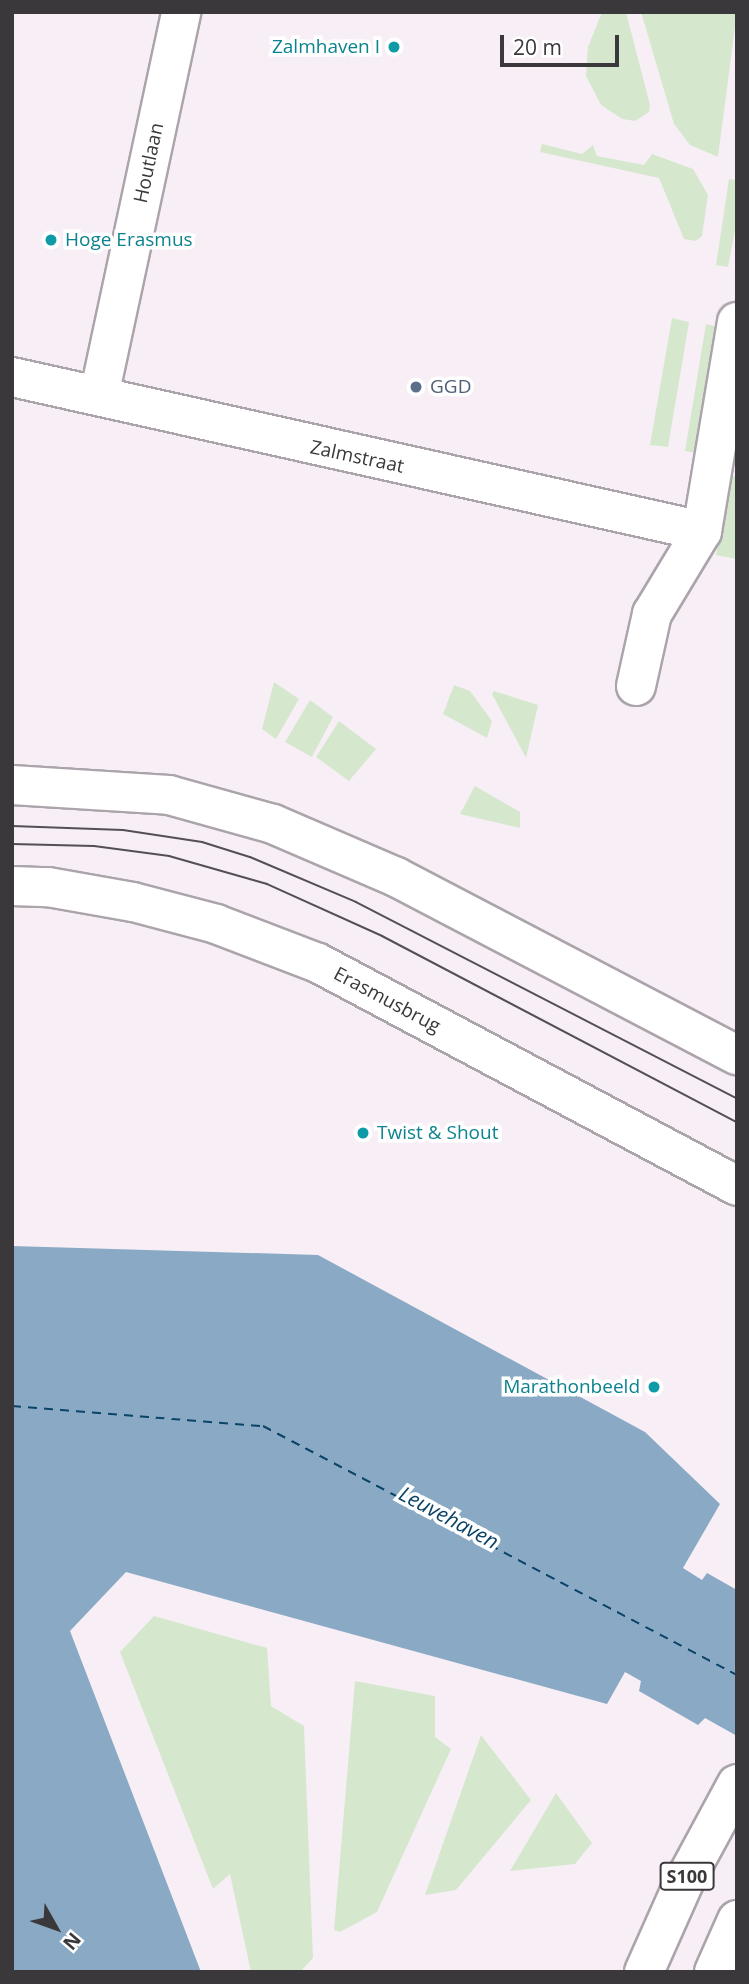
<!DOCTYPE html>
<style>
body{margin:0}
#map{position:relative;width:749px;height:1984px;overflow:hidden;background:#f8eff6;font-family:"Open Sans",sans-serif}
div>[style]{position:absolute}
.green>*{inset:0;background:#d5e8ce}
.water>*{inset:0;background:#89a9c4}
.ferry>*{height:2px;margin-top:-1px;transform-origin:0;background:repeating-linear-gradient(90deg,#0b4367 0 9px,transparent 0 16px)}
.roads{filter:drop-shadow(2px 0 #aca4ab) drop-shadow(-2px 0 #aca4ab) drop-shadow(0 2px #aca4ab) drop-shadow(0 -2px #aca4ab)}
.minor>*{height:38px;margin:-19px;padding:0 19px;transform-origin:19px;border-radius:19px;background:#fff}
.major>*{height:38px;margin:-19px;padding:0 19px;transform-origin:19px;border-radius:19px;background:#fff}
.tram>*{height:2px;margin:-1px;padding:0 1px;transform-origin:1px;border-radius:1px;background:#534f53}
.dots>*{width:19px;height:19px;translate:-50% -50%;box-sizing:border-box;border:4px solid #fff;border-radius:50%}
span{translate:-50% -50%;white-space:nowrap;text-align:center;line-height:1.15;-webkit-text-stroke:7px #fff;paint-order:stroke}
.shield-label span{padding:2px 5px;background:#fff;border:2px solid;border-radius:5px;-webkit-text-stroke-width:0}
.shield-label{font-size:18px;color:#3b383b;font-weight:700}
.culture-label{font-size:19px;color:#0d838f}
.right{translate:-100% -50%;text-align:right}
.left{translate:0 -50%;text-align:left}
.street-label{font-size:19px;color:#3b383b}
.service-label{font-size:19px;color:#4e5e75}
.water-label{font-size:21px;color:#0b4367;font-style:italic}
.frame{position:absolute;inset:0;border:14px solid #3b383b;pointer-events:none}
.north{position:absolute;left:21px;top:1893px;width:70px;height:70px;-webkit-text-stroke:5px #fff;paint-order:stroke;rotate:130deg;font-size:19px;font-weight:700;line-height:28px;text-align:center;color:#3b383b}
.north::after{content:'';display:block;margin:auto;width:24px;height:32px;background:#3b383b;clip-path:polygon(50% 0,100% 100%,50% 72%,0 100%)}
.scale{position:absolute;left:500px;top:35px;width:119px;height:32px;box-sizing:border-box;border:4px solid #3b383b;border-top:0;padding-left:9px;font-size:21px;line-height:24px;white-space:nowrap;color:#3b383b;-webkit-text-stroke:5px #fff;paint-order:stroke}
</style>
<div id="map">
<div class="green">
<i style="clip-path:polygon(602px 12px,626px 12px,650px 105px,649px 112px,635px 121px,622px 119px,601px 105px,586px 76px,588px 47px)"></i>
<i style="clip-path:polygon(641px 12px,737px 12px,718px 157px,690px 145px,674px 124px)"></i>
<i style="clip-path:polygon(542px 144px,582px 154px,593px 145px,597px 156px,644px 165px,652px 154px,693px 169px,708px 195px,702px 236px,696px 241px,684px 239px,659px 178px,540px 152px)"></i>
<i style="clip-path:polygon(729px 179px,737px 180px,737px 220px,728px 267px,716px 265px)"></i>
<i style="clip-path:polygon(672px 318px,689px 322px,668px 447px,650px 445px)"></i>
<i style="clip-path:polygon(706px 324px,719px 327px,698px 453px,685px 451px)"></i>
<i style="clip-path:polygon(730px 476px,737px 477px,737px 559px,716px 555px)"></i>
<i style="clip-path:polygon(274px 682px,299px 699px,276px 739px,262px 729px)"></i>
<i style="clip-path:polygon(454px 685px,470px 691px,492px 721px,487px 738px,443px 714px)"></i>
<i style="clip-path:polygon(494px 691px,538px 705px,526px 758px,492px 694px)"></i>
<i style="clip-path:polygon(310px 700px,333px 717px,312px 757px,285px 742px)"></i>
<i style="clip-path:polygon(339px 721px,376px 749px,349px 781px,316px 757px)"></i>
<i style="clip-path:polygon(475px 786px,520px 812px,520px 828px,460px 814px)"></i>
<i style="clip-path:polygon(154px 1616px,267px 1648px,271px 1706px,304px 1726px,313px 1958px,300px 1972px,251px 1972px,230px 1874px,213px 1889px,120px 1652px)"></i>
<i style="clip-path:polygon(355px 1681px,435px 1696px,435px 1737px,451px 1749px,377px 1912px,340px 1932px,334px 1930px)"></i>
<i style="clip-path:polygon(481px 1735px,531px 1800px,456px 1890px,425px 1895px)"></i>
<i style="clip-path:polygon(556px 1793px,592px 1843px,575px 1864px,510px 1871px)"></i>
</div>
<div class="water">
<i style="clip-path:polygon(12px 1246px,318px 1255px,645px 1432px,720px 1504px,683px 1568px,702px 1580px,707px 1573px,737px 1590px,737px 1736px,705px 1718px,698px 1725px,639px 1691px,641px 1681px,625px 1672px,607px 1704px,126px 1572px,70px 1631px,201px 1972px,12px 1972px)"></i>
</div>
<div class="ferry">
<i style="left:12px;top:1406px;width:252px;rotate:4.6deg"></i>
<i style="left:263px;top:1426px;width:535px;rotate:27.71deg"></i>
</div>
<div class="roads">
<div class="minor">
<i style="left:12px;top:377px;width:707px;rotate:12.58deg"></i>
<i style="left:99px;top:396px;width:393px;rotate:-77.9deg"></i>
<i style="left:636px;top:686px;width:74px;rotate:-77.5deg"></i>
<i style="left:652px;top:614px;width:97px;rotate:-58.9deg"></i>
<i style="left:702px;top:531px;width:212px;rotate:-80.5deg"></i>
</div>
<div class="major">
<i style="left:12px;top:785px;width:157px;rotate:3.6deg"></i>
<i style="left:169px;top:795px;width:108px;rotate:15.6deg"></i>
<i style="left:273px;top:824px;width:134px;rotate:23.3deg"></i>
<i style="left:396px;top:877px;width:385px;rotate:27.6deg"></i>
<i style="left:12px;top:886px;width:36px;rotate:2deg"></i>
<i style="left:48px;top:887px;width:86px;rotate:10deg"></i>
<i style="left:133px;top:902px;width:86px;rotate:14.8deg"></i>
<i style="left:216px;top:924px;width:109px;rotate:20.9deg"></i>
<i style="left:318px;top:963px;width:475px;rotate:28deg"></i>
<i style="left:644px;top:1972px;width:101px;rotate:-66deg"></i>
<i style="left:685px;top:1880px;width:109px;rotate:-61.6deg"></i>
<i style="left:714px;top:1972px;width:57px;rotate:-66.1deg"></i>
</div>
</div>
<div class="tram">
<i style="left:12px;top:826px;width:111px;rotate:2.1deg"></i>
<i style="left:123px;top:830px;width:80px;rotate:8.6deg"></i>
<i style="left:202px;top:842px;width:50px;rotate:17.4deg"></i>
<i style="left:250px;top:857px;width:115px;rotate:23deg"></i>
<i style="left:356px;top:902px;width:429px;rotate:27.3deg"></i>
<i style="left:12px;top:844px;width:82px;rotate:1.4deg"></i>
<i style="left:94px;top:846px;width:76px;rotate:7.6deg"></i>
<i style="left:169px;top:856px;width:102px;rotate:15.9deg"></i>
<i style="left:267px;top:884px;width:126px;rotate:24.3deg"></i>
<i style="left:382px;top:936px;width:401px;rotate:27.7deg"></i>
</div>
<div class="dots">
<i style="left:394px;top:47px;background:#0f9aa8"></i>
<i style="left:51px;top:240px;background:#0f9aa8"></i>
<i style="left:416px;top:387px;background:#5c6f8a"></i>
<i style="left:363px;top:1133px;background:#0f9aa8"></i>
<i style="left:654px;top:1387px;background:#0f9aa8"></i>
</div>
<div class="shield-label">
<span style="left:687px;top:1876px">S100</span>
</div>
<div class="culture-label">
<span class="right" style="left:380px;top:47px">Zalmhaven I</span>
<span class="left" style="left:65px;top:240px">Hoge Erasmus</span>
<span class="left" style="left:377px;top:1133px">Twist &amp; Shout</span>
<span class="right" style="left:640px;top:1387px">Marathonbeeld</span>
</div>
<div class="street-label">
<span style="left:149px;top:163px;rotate:-78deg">Houtlaan</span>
<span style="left:357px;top:457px;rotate:12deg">Zalmstraat</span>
<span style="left:387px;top:1000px;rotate:28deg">Erasmusbrug</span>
</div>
<div class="service-label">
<span class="left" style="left:430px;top:387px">GGD</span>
</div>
<div class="water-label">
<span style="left:449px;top:1517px;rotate:28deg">Leuvehaven</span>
</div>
<div class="frame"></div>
<div class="north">N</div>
<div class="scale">20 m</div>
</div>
